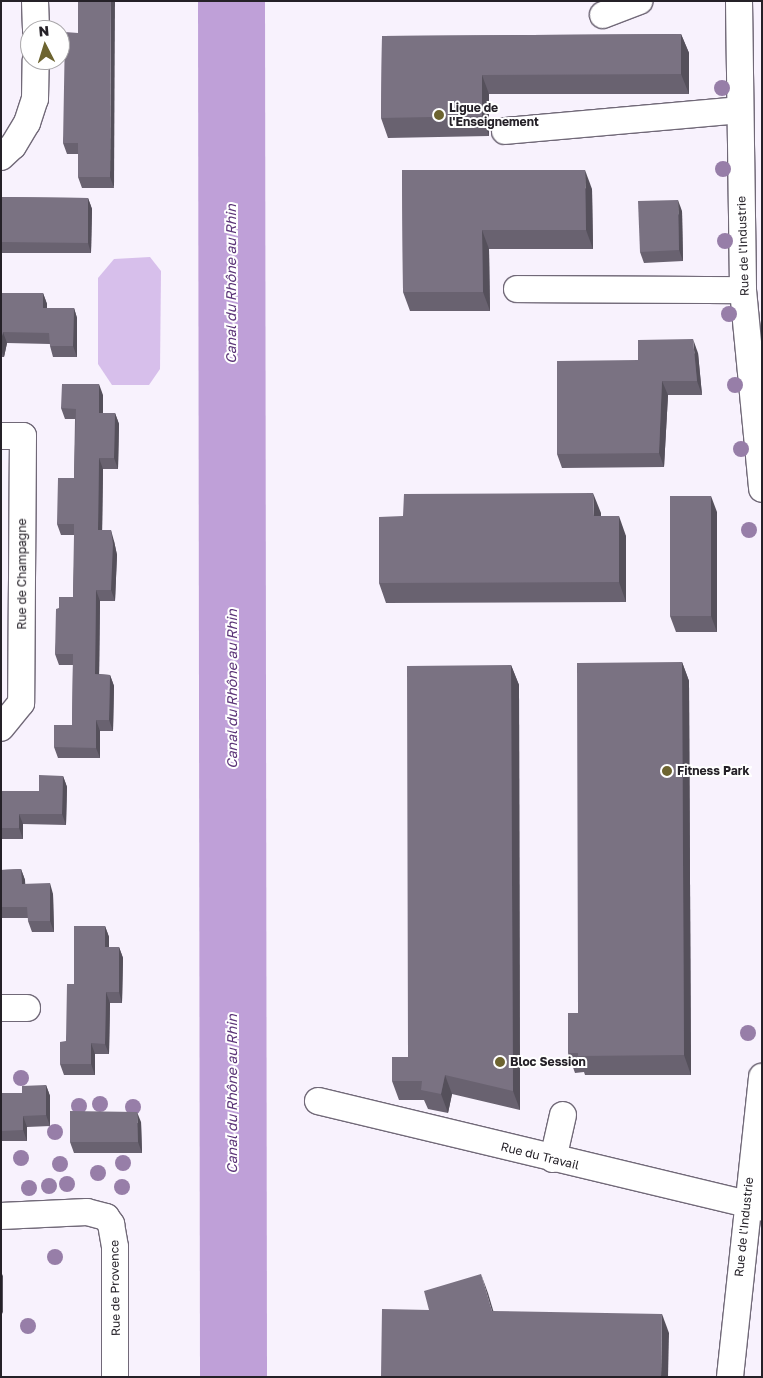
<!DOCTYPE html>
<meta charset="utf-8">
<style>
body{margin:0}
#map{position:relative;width:763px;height:1378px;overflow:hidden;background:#f8f2fd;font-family:"Golos Text",sans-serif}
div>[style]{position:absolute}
.green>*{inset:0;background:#d7bfeb}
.water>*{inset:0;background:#bfa0d8}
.roads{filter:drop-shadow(1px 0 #716978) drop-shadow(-1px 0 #716978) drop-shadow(0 1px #716978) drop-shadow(0 -1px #716978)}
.minor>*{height:26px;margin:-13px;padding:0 13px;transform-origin:13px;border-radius:13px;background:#fff}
.trees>*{width:16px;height:16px;margin:-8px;border-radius:50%;background:#977ea8}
.wall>*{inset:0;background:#696270}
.shaded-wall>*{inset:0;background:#55505b}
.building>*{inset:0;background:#7a7282}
.dots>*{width:14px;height:14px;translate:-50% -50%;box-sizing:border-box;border:2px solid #fff;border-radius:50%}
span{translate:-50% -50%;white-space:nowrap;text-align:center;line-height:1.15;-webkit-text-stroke:4px #fff;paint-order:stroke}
.poi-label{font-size:12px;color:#252128;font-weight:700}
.left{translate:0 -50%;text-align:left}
.street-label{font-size:12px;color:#252128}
.water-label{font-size:14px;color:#5c3578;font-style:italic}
.frame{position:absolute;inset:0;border:2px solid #252128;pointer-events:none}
.north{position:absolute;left:20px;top:20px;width:50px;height:50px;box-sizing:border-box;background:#fff;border:1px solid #a8a6a9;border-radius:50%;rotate:355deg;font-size:14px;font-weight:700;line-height:20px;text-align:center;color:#252128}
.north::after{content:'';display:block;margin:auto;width:18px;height:22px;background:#6d6430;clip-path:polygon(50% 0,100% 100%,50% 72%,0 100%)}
</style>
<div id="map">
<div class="green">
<i style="clip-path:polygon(150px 257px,161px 271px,160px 369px,149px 385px,112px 385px,98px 364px,98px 278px,114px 259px)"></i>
</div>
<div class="water">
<i style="clip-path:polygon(198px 1px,265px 1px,267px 1377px,200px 1377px)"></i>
</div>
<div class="roads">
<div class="minor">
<i style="left:35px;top:1px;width:29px;rotate:88deg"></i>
<i style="left:739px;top:1px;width:289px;rotate:89.2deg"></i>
<i style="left:743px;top:290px;width:200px;rotate:84.5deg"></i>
<i style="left:603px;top:15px;width:39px;rotate:-21deg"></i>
<i style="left:505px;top:131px;width:235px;rotate:-5.1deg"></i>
<i style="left:1px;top:157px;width:16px;rotate:-43deg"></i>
<i style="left:13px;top:146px;width:27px;rotate:-59deg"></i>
<i style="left:27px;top:123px;width:25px;rotate:-72deg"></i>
<i style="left:35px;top:99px;width:39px;rotate:-89deg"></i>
<i style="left:517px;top:289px;width:226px;rotate:0.3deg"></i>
<i style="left:1px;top:436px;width:22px"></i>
<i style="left:23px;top:436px;width:267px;rotate:90.4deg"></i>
<i style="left:21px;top:703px;width:32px;rotate:129deg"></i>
<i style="left:1px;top:1008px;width:26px"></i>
<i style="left:318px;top:1101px;width:457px;rotate:13.5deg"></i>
<i style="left:553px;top:1159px;width:45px;rotate:-77.2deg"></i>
<i style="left:1px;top:1216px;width:86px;rotate:-2.7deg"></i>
<i style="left:87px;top:1212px;width:20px;rotate:15deg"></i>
<i style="left:106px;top:1217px;width:9px;rotate:54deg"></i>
<i style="left:111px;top:1224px;width:23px;rotate:80deg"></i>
<i style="left:115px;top:1247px;width:130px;rotate:90deg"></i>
<i style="left:730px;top:1377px;width:302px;rotate:-83.9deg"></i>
</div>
</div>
<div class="trees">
<i style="left:722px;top:88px"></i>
<i style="left:723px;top:169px"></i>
<i style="left:725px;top:241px"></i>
<i style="left:729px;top:314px"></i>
<i style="left:735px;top:385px"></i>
<i style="left:741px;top:449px"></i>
<i style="left:749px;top:530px"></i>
<i style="left:748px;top:1033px"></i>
<i style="left:21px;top:1078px"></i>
<i style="left:100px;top:1104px"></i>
<i style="left:79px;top:1106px"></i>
<i style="left:133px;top:1107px"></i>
<i style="left:55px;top:1132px"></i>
<i style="left:21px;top:1158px"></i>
<i style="left:123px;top:1163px"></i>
<i style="left:60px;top:1164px"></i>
<i style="left:98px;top:1173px"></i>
<i style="left:67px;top:1184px"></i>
<i style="left:49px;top:1186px"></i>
<i style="left:122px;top:1187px"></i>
<i style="left:29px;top:1188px"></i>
<i style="left:55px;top:1257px"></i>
<i style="left:28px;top:1326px"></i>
</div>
<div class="wall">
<i style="clip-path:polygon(78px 33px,114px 188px,82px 188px,78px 177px,78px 154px,67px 154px,63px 143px)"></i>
<i style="clip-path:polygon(681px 34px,689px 53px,689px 94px,489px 94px,489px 136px,388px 138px,381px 118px,382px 36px)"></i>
<i style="clip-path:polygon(402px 170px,592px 189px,593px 249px,489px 249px,490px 311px,410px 311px,403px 292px)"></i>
<i style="clip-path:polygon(1px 197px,88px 198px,92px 209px,91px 253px,1px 253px)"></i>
<i style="clip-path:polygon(682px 211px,683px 261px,644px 263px,640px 252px)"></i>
<i style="clip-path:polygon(1px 293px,43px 293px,47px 304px,47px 308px,74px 308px,77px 318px,77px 357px,53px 357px,50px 346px,50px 344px,7px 343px,4px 357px,1px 357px)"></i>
<i style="clip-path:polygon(698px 353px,702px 395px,668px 395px,664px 467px,562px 468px,557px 454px,638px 360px)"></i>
<i style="clip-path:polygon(103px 395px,103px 413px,115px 413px,119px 424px,118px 469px,103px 469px,102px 530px,114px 541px,117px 555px,115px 601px,100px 601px,99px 674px,110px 675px,114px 686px,113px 731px,100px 731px,100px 758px,58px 758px,54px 747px,72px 725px,73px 665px,59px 665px,55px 654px,59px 608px,73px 597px,74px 535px,61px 535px,57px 524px,74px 478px,75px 419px,65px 419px,61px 408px)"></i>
<i style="clip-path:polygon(717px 512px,717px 632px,676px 632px,670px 616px)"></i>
<i style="clip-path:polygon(601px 513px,601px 516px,626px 536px,626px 602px,386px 603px,379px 583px)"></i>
<i style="clip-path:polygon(682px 662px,689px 681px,691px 1075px,585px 1075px,584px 1072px,575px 1073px,568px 1053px)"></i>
<i style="clip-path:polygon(511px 665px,519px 685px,520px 1110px,452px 1094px,448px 1113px,428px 1109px,424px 1100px,399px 1100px,392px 1081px,408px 1057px)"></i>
<i style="clip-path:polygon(63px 776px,67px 787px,66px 825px,23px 824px,23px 839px,1px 839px,1px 791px,39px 791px)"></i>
<i style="clip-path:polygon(21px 869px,25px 880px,25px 884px,53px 894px,54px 932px,32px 932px,28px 921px,28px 918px,1px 918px,1px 870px)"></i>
<i style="clip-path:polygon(105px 926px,109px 937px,109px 947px,119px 947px,123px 958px,122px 1003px,110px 1003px,109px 1054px,95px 1054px,95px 1075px,64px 1075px,60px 1064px,66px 1041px,74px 984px)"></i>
<i style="clip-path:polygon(46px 1085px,50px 1096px,50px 1126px,27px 1127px,27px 1141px,1px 1141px,1px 1093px,22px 1093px)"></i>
<i style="clip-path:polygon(141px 1122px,142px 1153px,74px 1153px,70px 1142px)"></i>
</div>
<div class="shaded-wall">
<i style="clip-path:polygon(111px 1px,115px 1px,114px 188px,110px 177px)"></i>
<i style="clip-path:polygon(681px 34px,689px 53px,689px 94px,681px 74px)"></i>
<i style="clip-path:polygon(482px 75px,489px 94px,489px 136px,482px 116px)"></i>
<i style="clip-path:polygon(585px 170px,592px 189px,593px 249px,586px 230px)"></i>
<i style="clip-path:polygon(88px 198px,92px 209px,91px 253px,88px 243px)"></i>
<i style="clip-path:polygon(678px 200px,682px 211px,683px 261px,679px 250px)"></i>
<i style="clip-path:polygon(482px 230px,489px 249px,490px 311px,483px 292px)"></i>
<i style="clip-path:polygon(43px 293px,47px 304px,47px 318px,43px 308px)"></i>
<i style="clip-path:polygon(74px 308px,77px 318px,77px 357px,73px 346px)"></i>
<i style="clip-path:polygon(3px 332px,7px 343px,4px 357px,1px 350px,1px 340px)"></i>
<i style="clip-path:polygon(693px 339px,698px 353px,702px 395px,697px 381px)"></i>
<i style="clip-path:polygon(662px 381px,668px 395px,664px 467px,659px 453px)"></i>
<i style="clip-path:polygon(99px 384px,103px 395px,103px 423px,99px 413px)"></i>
<i style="clip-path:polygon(115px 413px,119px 424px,118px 469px,114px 458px)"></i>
<i style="clip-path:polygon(99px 458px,103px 469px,102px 541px,98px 530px)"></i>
<i style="clip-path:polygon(593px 493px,601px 513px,601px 536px,594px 516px)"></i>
<i style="clip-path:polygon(711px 496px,717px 512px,717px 632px,711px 616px)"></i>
<i style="clip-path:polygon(619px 516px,626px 536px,626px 602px,619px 582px)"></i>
<i style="clip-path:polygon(111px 530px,114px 541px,117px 555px,115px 601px,111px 590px)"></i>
<i style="clip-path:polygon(96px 590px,100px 601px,99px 685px,95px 674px)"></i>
<i style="clip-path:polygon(682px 662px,689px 681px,691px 1075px,684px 1055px)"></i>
<i style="clip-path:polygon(511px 665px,519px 685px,520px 1110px,513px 1091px)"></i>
<i style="clip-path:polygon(110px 675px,114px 686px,113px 731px,109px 720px)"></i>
<i style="clip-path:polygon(96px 720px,100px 731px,100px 758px,96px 748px)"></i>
<i style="clip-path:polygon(63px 776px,67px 787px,66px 825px,62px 814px)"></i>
<i style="clip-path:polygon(19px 814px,23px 824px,23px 839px,19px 828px)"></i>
<i style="clip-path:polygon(21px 869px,25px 880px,26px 895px,22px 884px)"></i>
<i style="clip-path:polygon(50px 883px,53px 894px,54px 932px,50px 921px)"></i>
<i style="clip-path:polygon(105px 926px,109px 937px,109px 958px,105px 947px)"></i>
<i style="clip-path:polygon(119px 947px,123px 958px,122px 1003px,119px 992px)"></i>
<i style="clip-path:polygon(106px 992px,110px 1003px,109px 1054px,105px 1044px)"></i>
<i style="clip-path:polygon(91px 1043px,95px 1054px,95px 1075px,91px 1064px)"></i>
<i style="clip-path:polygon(445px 1075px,452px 1094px,448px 1113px,441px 1094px)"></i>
<i style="clip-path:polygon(46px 1085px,50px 1096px,50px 1126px,46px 1115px)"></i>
<i style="clip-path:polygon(137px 1112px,141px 1122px,142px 1153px,138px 1142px)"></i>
<i style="clip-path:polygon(23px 1116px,27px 1127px,27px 1141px,23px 1130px)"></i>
<i style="clip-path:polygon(1px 1272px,3px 1276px,3px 1314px,1px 1310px)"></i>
<i style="clip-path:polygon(481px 1274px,488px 1293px,499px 1330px,492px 1311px)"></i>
<i style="clip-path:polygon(662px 1314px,669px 1333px,668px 1377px,661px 1377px)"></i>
</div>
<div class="building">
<i style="clip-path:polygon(78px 1px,111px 1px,110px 177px,78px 177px,78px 143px,63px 143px,65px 32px,78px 33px)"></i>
<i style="clip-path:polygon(681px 34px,681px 74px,482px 75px,482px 116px,381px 118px,382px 36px)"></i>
<i style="clip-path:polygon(402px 170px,585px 170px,586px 230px,482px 230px,483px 292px,403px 292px)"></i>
<i style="clip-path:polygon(1px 197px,88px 198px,88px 243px,1px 242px)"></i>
<i style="clip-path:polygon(678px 200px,679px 250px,640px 252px,638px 201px)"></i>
<i style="clip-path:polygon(1px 293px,43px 293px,43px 308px,74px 308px,73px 346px,50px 346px,49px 333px,3px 332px,1px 340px)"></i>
<i style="clip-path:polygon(693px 339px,697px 381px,662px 381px,659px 453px,557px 454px,557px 361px,638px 360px,638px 340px)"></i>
<i style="clip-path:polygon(62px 384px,99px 384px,99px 413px,115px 413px,114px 458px,99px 458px,98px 530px,111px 530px,113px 544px,111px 590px,96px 590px,95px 674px,110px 675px,109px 720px,96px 720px,96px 748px,54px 747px,54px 725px,72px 725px,73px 654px,55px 654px,56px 609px,59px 608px,59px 597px,73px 597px,74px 566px,74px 524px,57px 524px,58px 478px,74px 478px,76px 409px,61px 408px)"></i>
<i style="clip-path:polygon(593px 493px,594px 516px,619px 516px,619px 582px,379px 583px,379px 517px,403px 516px,404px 494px)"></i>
<i style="clip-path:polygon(670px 496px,711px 496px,711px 616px,670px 616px)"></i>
<i style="clip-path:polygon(682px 662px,684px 1055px,578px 1056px,578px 1053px,568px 1053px,568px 1013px,578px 1013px,577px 663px)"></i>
<i style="clip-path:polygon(511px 665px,513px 1091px,445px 1075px,441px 1094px,421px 1090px,422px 1081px,392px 1081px,392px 1057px,408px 1057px,407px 666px)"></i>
<i style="clip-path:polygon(39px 775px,63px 776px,62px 814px,19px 814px,19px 828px,1px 828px,1px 791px,39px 791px)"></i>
<i style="clip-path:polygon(21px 869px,22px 884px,50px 883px,50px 921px,28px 921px,27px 907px,1px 907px,1px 870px)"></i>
<i style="clip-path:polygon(74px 926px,105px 926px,105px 947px,119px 947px,119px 992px,106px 992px,105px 1044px,91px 1043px,91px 1064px,60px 1064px,60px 1042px,66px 1041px,67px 984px,74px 984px)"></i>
<i style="clip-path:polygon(46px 1085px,46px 1115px,23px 1116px,23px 1130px,1px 1131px,1px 1093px,22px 1093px,22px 1086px)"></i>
<i style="clip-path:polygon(70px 1111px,137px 1112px,138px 1142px,70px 1142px)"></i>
<i style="clip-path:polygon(481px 1274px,492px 1311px,662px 1314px,661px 1377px,381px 1377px,382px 1309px,429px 1310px,424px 1291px)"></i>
</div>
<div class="dots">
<i style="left:439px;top:115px;background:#6d6430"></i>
<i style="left:667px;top:771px;background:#6d6430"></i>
<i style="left:500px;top:1062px;background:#6d6430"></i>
</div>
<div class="poi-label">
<span class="left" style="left:449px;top:115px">Ligue de<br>l'Enseignement</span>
<span class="left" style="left:677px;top:771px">Fitness Park</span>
<span class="left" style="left:510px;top:1062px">Bloc Session</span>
</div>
<div class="street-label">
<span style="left:743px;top:246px;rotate:-92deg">Rue de l'Industrie</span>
<span style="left:22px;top:574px;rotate:-90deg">Rue de Champagne</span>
<span style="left:540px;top:1156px;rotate:14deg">Rue du Travail</span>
<span style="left:744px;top:1227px;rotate:-84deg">Rue de l'Industrie</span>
<span style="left:115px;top:1288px;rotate:-91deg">Rue de Provence</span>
</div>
<div class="water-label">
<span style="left:231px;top:284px;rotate:-90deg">Canal du Rhône au Rhin</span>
<span style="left:232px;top:689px;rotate:-90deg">Canal du Rhône au Rhin</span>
<span style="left:232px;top:1094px;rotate:-90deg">Canal du Rhône au Rhin</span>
</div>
<div class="frame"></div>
<div class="north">N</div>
</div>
